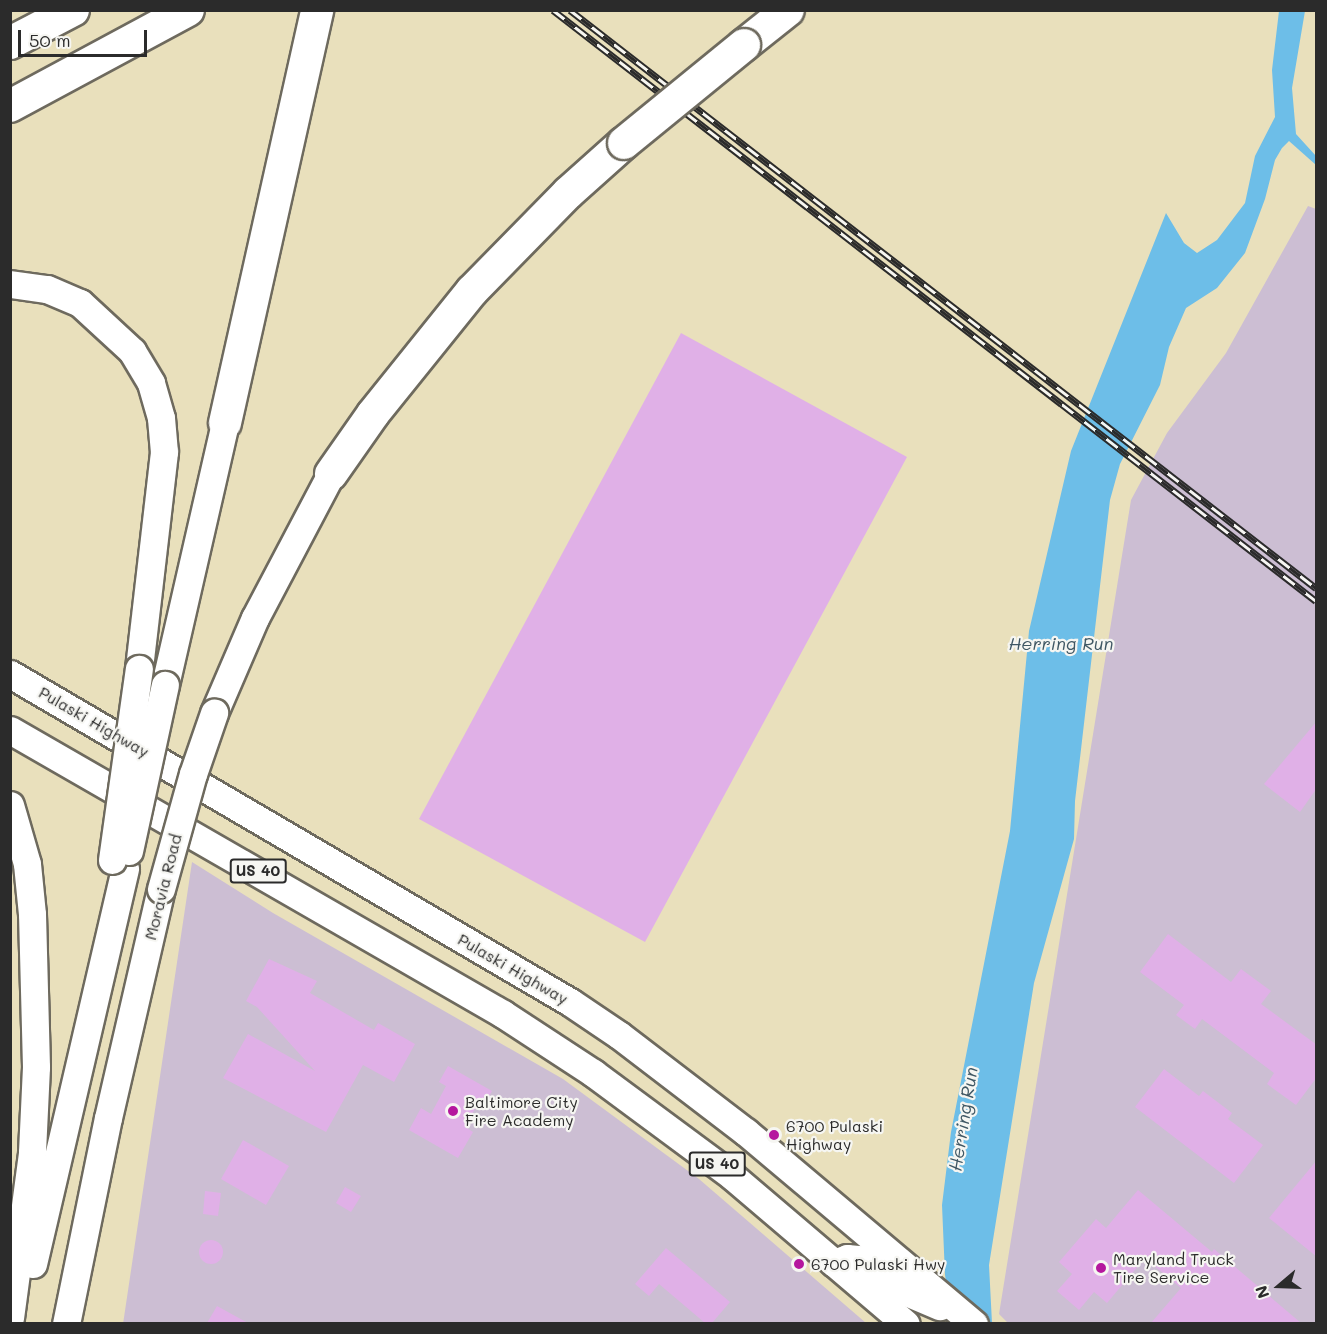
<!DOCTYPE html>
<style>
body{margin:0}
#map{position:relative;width:1327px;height:1334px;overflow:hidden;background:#e9e0bc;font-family:Mali,sans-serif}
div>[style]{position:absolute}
.industrial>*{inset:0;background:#ccbed3}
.water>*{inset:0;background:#6dbee8}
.building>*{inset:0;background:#e0b0e7}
.round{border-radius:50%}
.roads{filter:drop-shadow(2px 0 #6e6a5e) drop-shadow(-2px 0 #6e6a5e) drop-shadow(0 2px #6e6a5e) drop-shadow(0 -2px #6e6a5e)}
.major>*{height:27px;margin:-13.5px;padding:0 13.5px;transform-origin:13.5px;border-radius:13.5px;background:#fff}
.highway>*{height:32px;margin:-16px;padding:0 16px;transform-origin:16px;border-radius:16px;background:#fff}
.rail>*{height:7px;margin-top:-3.5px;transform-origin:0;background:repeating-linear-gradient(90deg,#f6f6f2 0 14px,#2b2b2b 0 28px);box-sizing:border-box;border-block:2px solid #2b2b2b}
.bridges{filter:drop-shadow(2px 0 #6e6a5e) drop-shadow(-2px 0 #6e6a5e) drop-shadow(0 2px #6e6a5e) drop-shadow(0 -2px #6e6a5e)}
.major-bridge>*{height:27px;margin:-13.5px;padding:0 13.5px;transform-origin:13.5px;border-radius:13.5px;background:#fff}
.highway-bridge>*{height:32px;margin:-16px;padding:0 16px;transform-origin:16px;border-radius:16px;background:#fff}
.dots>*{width:16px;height:16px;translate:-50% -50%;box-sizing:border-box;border:3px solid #f6f6f2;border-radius:50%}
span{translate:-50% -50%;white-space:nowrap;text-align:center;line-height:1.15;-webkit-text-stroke:4.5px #f6f6f2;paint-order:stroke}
.shield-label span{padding:2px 4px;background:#f6f6f2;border:2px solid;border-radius:4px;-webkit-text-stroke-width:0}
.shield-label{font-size:15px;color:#2b2b2b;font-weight:700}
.street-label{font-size:16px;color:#2b2b2b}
.poi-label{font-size:16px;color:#2b2b2b}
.left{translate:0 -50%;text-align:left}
.water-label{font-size:18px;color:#3f5764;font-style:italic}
.frame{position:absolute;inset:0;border:12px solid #2b2b2b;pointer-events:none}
.north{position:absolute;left:1249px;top:1256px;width:60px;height:60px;-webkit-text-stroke:4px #f6f6f2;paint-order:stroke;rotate:251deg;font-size:16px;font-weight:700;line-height:24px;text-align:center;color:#2b2b2b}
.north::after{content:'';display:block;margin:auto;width:21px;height:27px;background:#2b2b2b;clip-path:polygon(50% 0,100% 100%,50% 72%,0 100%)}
.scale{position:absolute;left:18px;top:30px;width:129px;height:27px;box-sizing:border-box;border:3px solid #2b2b2b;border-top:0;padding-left:8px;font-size:18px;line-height:21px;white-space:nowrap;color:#2b2b2b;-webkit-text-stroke:4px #f6f6f2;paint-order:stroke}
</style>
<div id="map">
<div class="industrial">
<i style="clip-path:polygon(1308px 206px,1316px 209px,1316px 1323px,1009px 1324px,999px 1314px,1131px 500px,1167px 433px,1226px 353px)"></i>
<i style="clip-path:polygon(192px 862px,273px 913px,563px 1079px,699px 1179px,866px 1323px,123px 1324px)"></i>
</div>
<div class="water">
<i style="clip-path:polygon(1279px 11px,1305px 11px,1292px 88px,1296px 134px,1316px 156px,1316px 165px,1289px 141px,1282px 148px,1275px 160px,1265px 199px,1245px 253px,1217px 288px,1186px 308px,1169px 347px,1160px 385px,1120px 464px,1110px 500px,1075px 801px,1074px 839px,1034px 983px,989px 1265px,992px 1323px,953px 1324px,945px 1275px,942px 1205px,951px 1132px,1010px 831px,1029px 631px,1071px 451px,1166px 213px,1184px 243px,1197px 253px,1217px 240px,1245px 203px,1255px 156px,1275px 117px,1272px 70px)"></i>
</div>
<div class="building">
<i style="clip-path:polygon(681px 333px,907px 457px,645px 942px,419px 819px)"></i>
<i style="clip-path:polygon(1317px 721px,1317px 788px,1300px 812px,1264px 784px)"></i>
<i style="clip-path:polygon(1168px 934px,1231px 982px,1241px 969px,1271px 991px,1261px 1004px,1317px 1045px,1317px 1077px,1296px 1105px,1267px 1084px,1274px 1073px,1202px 1019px,1195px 1029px,1176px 1015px,1184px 1005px,1140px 972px)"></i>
<i style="clip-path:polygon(269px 959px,317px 981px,310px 993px,374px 1030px,378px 1023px,415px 1044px,394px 1082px,363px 1065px,326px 1132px,223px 1078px,248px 1034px,315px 1071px,257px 1007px,246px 1001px)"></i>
<i style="clip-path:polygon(448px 1066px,492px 1091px,483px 1106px,478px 1103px,465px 1127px,473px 1132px,458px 1158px,409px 1130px,421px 1108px,431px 1114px,446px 1086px,439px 1082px)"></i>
<i style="clip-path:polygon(1164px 1069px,1199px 1096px,1203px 1091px,1232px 1113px,1228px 1119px,1263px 1145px,1234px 1183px,1135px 1107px)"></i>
<i style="clip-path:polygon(243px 1140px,289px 1166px,266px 1205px,221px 1179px)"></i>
<i style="clip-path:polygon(1317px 1160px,1317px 1257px,1269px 1218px)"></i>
<i style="clip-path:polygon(345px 1187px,361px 1196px,351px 1212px,336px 1203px)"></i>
<i style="clip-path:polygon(1138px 1190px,1212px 1252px,1214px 1249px,1301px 1323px,1151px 1323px,1181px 1288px,1145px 1258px,1107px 1303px,1094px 1292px,1079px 1310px,1057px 1291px,1072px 1274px,1059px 1262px,1096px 1219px,1106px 1228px)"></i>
<i style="clip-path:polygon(205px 1191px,221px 1193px,218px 1216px,203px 1214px)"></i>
<i class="round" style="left:199px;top:1240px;width:24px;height:24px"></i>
<i style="clip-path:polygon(666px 1248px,730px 1302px,712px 1323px,705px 1323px,659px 1284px,649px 1296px,635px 1284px)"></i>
<i style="clip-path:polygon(217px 1306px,248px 1323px,207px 1323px)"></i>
</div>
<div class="roads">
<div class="major">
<i style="left:10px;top:284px;width:37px;rotate:8deg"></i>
<i style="left:47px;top:289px;width:36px;rotate:23deg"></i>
<i style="left:80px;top:303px;width:71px;rotate:42.7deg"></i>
<i style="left:132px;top:351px;width:37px;rotate:59deg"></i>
<i style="left:151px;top:383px;width:36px;rotate:74deg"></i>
<i style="left:161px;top:418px;width:34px;rotate:85deg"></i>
<i style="left:164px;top:452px;width:218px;rotate:96.6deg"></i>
<i style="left:10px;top:674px;width:649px;rotate:30.36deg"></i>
<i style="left:570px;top:1002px;width:59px;rotate:34deg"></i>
<i style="left:619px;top:1035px;width:160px;rotate:37.4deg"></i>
<i style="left:746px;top:1132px;width:298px;rotate:40.1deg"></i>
<i style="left:165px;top:685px;width:269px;rotate:-77.1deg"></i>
<i style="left:214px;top:713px;width:103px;rotate:-66.7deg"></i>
<i style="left:255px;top:618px;width:163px;rotate:-62.2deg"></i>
<i style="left:10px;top:730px;width:569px;rotate:29.94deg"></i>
<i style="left:503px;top:1014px;width:108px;rotate:33.2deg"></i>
<i style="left:593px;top:1073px;width:173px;rotate:36.5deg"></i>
<i style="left:732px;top:1176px;width:228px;rotate:40.4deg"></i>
<i style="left:10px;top:805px;width:61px;rotate:73.9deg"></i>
<i style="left:27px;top:864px;width:50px;rotate:84.3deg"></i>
<i style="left:32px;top:914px;width:153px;rotate:88.5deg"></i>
<i style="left:36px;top:1067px;width:86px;rotate:92.7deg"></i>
<i style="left:32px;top:1153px;width:166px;rotate:97.6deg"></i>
<i style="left:834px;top:1263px;width:14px;rotate:-21deg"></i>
<i style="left:847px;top:1258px;width:11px;rotate:5deg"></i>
<i style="left:858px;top:1259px;width:56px;rotate:34.8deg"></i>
<i style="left:904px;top:1291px;width:39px;rotate:23deg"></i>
<i style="left:33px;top:1264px;width:406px;rotate:-76.9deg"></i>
<i style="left:66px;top:1324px;width:210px;rotate:-78.5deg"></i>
<i style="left:108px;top:1118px;width:235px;rotate:-77deg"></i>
</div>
<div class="highway">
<i style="left:10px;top:43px;width:71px;rotate:-27.6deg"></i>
<i style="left:744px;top:45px;width:56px;rotate:-38.5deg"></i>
<i style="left:10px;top:106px;width:202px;rotate:-28.3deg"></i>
<i style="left:225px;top:423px;width:423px;rotate:-77.4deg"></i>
<i style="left:331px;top:474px;width:73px;rotate:-55deg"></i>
<i style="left:373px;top:414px;width:158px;rotate:-51.2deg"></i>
<i style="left:472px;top:291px;width:137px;rotate:-45.6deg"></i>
<i style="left:568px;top:193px;width:75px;rotate:-41.8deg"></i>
</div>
</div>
<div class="rail">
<i style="left:553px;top:10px;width:965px;rotate:37.76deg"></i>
<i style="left:570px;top:10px;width:944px;rotate:37.77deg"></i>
</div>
<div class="bridges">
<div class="major-bridge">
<i style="left:129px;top:851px;width:170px;rotate:-77.8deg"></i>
<i style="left:112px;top:860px;width:193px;rotate:-82deg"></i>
<i style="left:161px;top:889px;width:119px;rotate:-74.5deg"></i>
<i style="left:193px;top:774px;width:65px;rotate:-71deg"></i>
</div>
<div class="highway-bridge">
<i style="left:624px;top:143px;width:155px;rotate:-39.2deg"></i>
</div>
</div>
<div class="dots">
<i style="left:453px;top:1111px;background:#b5179e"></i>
<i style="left:774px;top:1135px;background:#b5179e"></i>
<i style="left:799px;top:1264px;background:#b5179e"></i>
<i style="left:1101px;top:1268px;background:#b5179e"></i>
</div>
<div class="shield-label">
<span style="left:258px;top:871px">US 40</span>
<span style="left:717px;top:1164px">US 40</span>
</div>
<div class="street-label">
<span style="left:94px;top:722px;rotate:30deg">Pulaski Highway</span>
<span style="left:163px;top:887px;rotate:-76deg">Moravia Road</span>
<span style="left:513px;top:969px;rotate:30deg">Pulaski Highway</span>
</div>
<div class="poi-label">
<span class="left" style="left:465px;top:1111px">Baltimore City<br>Fire Academy</span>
<span class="left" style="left:786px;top:1135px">6700 Pulaski<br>Highway</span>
<span class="left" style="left:1113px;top:1268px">Maryland Truck<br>Tire Service</span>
<span class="left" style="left:811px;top:1264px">6700 Pulaski Hwy</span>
</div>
<div class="water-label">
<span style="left:1061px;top:643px">Herring Run</span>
<span style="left:963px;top:1119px;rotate:-81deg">Herring Run</span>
</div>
<div class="frame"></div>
<div class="north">N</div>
<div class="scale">50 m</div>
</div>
